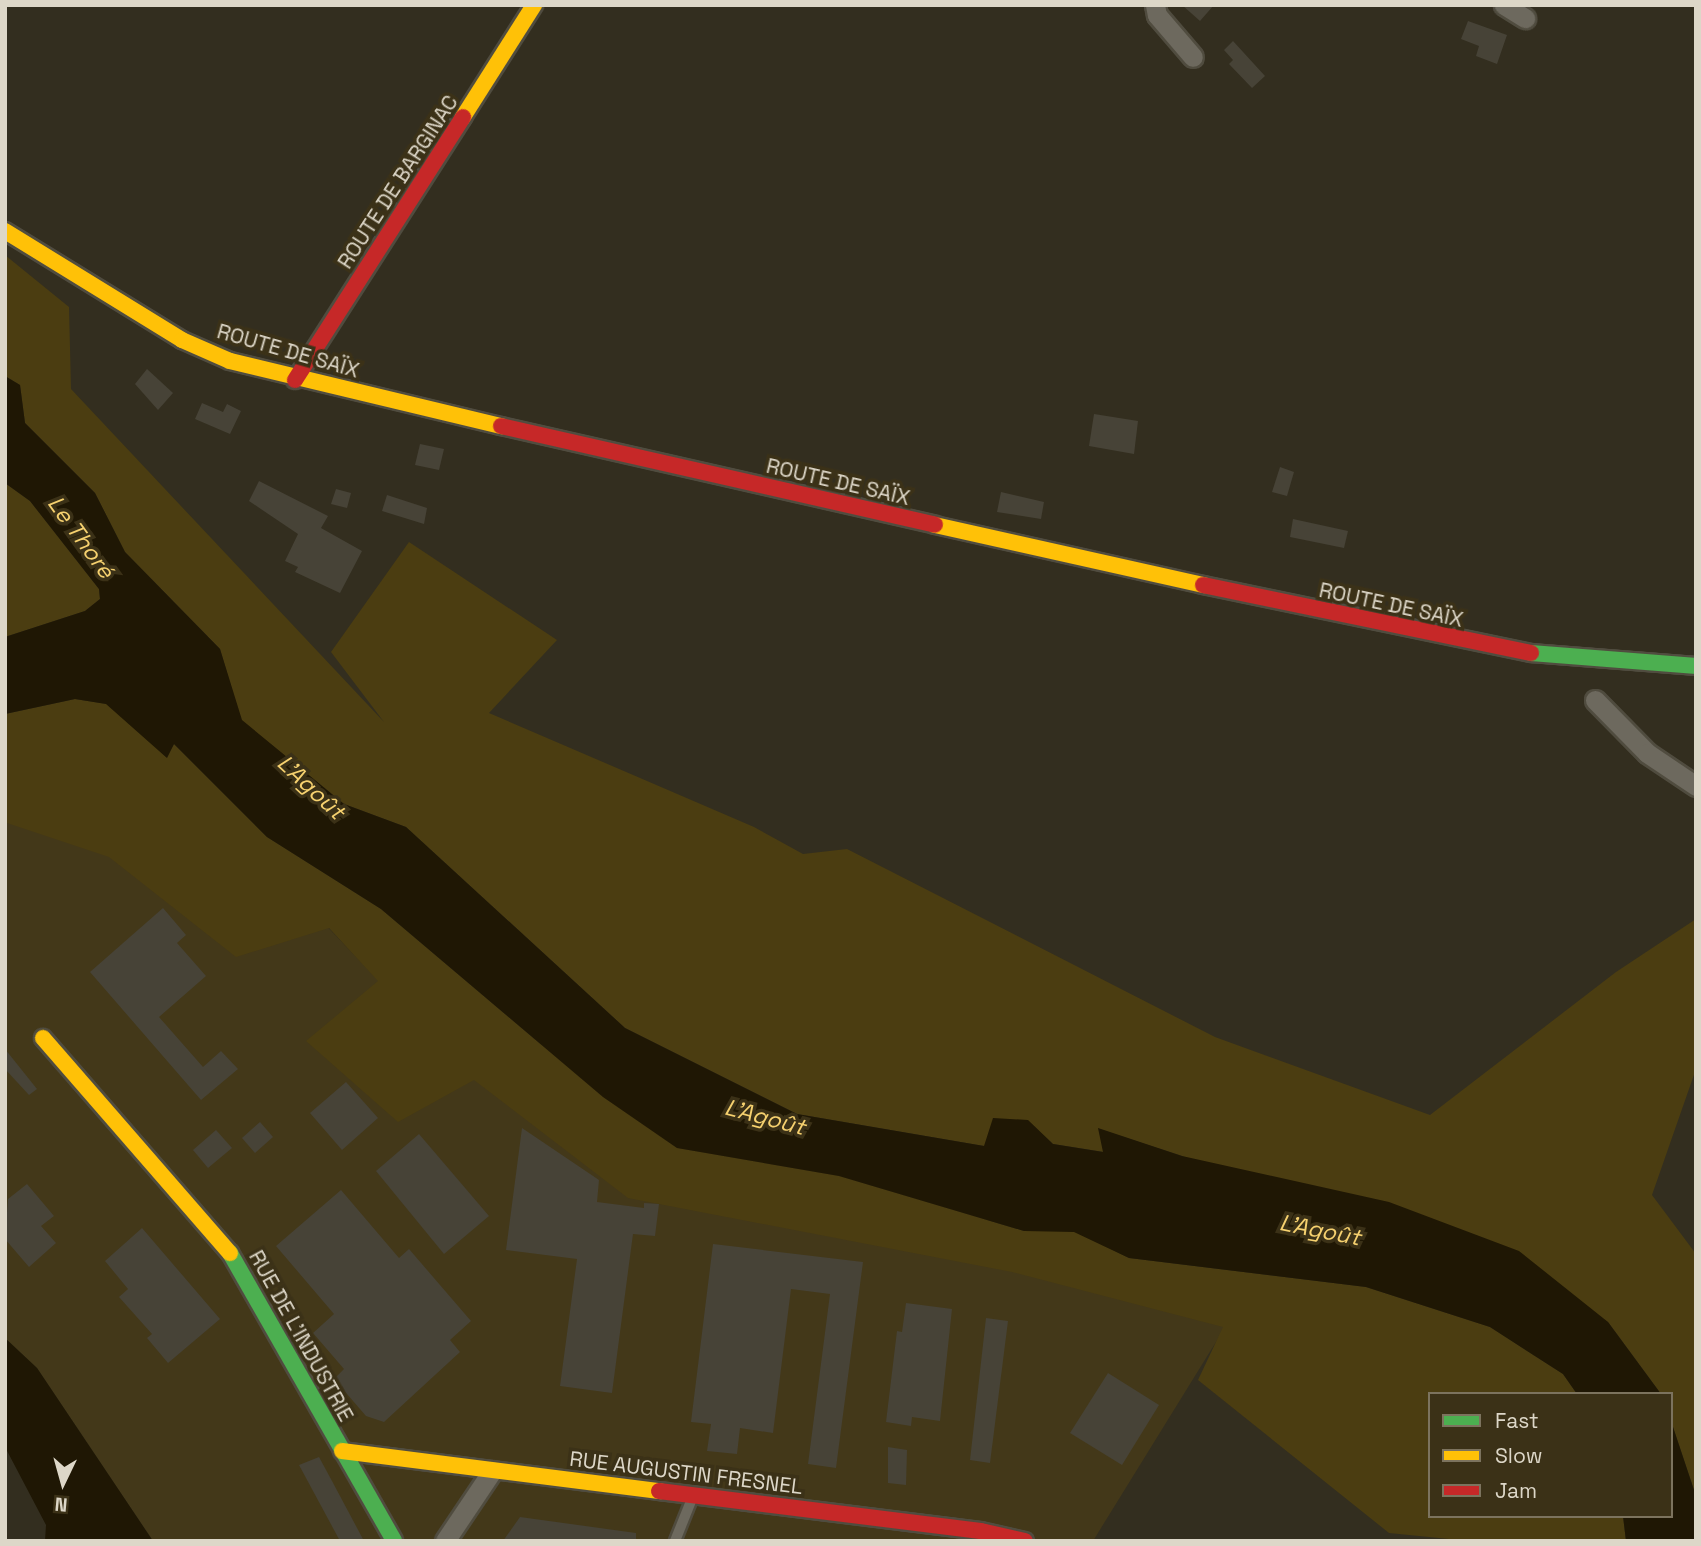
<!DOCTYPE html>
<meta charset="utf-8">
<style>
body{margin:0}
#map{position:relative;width:1701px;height:1546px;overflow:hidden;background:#332e1f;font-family:"Space Grotesk",sans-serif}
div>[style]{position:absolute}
.built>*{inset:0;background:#433819}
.green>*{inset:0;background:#4b3d11}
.water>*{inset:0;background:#1f1704}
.building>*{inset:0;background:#474337}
.roads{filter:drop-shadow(2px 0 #504c3f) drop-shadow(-2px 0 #504c3f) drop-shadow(0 2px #504c3f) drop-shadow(0 -2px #504c3f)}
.lane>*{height:10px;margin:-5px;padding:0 5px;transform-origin:5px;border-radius:5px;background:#6d695e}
.street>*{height:19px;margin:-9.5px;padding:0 9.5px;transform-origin:9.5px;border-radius:9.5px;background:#6d695e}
.fast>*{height:16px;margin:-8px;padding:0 8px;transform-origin:8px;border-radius:8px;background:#4caf50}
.slow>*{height:16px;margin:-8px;padding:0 8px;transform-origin:8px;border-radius:8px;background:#ffc107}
.jam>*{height:16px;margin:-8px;padding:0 8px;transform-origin:8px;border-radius:8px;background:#c62828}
span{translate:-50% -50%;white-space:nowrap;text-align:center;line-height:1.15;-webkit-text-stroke:7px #3b3117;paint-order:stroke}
.street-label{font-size:21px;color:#ddd7c8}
.water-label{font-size:23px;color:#f6d16f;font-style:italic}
.frame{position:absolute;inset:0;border:7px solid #ddd7c8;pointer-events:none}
.legend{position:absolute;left:1428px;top:1392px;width:245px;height:126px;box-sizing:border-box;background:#3b3117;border:2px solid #7c735e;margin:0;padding:9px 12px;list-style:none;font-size:21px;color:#ddd7c8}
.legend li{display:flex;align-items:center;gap:14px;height:35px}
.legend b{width:35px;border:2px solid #7c735e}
.north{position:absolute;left:28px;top:1448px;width:70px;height:70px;-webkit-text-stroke:5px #3b3117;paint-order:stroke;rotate:185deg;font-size:19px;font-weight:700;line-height:28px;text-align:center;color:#ddd7c8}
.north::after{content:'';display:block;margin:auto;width:24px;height:32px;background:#ddd7c8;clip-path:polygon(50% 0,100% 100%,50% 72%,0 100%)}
</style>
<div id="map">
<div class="built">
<i style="clip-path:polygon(5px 714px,151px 742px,379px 981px,1232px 1316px,1093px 1541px,153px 1541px,37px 1368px,5px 1338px)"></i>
</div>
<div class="green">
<i style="clip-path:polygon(5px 255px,69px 307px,71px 389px,384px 722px,331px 652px,409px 542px,557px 640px,489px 713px,754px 827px,803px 854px,847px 849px,1215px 1037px,1430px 1115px,1616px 972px,1696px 919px,1696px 1069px,1652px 1195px,1696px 1254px,1696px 1496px,1671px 1421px,1671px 1394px,1661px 1394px,1608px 1322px,1182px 1156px,1099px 1129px,1104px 1152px,1053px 1144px,1027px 1120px,984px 1146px,797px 1114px,625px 1028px,406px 827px,344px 804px,241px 720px,220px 649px,125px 552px,95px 493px,25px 423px,20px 385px,5px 376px)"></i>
<i style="clip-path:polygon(5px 483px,30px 501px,99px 589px,100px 599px,85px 611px,5px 637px)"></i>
<i style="clip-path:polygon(75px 699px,107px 704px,166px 757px,174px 744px,267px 837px,381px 909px,603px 1097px,677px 1148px,839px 1176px,1024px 1231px,1074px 1231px,1129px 1258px,1366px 1287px,1490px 1327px,1563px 1374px,1577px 1394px,1430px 1394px,1430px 1516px,1623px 1516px,1626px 1541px,1469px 1541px,1389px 1533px,1198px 1380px,1223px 1327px,1012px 1272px,628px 1198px,474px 1080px,398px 1122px,306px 1041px,378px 981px,329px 928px,236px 957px,109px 857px,7px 823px,5px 714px)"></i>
</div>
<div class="water">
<i style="clip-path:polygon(5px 376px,20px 385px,25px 423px,95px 493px,125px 552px,220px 649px,242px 720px,344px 804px,406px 827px,625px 1028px,797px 1114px,984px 1146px,993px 1118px,1028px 1120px,1053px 1144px,1103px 1152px,1098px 1128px,1182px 1156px,1389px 1202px,1519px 1251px,1608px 1322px,1661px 1394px,1577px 1394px,1563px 1374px,1490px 1327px,1366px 1287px,1129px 1258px,1074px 1232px,1024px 1231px,839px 1176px,677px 1148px,603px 1097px,381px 909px,267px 837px,174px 744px,167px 758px,106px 704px,75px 699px,5px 714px,5px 637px,85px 611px,100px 599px,99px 589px,30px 501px,5px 483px)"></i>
<i style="clip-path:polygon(5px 1338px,37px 1368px,153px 1541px,45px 1541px,46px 1525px,5px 1447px)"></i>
<i style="clip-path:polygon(1671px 1421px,1696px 1496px,1696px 1541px,1626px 1541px,1623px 1516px,1671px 1516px)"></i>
</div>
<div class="building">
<i style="clip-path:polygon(1182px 5px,1214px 5px,1200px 21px)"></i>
<i style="clip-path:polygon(1468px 21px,1507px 35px,1497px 64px,1476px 56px,1479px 46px,1461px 39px)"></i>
<i style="clip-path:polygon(1233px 41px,1265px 76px,1252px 88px,1229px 64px,1233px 60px,1224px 50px)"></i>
<i style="clip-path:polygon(147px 369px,173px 393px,158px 410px,135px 384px)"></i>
<i style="clip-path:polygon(202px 403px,223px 412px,227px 404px,241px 411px,230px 434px,195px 419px)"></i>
<i style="clip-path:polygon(1094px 414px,1138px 421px,1134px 454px,1089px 446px)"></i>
<i style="clip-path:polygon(420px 444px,444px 449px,439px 470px,415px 465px)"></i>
<i style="clip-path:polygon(1280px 467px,1294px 472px,1287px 496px,1272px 492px)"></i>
<i style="clip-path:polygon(259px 481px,328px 516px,321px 528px,362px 551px,340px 593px,295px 572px,298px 567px,285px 561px,298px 534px,249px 501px)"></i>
<i style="clip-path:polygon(336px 489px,351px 493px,347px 508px,331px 504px)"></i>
<i style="clip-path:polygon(1001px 492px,1044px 502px,1041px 519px,997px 512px)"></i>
<i style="clip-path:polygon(387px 495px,427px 508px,424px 524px,382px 511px)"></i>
<i style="clip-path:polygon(1293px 519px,1348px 531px,1344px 548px,1290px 537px)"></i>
<i style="clip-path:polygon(163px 908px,186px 935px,177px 943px,206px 976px,159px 1017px,203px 1067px,221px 1051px,238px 1069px,201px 1100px,90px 972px)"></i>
<i style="clip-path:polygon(5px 1049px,37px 1089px,29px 1095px,5px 1069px)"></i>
<i style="clip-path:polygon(346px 1082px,378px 1118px,342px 1150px,310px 1113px)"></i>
<i style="clip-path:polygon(260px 1122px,273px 1137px,255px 1153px,242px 1138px)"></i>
<i style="clip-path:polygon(522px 1128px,599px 1180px,597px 1202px,644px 1208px,644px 1203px,659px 1204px,655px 1236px,633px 1234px,612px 1393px,560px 1386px,577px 1259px,506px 1250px)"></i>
<i style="clip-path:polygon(216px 1130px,232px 1148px,208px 1168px,193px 1150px)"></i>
<i style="clip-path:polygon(419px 1134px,489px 1216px,444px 1254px,376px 1171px)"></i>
<i style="clip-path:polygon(27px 1184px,54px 1216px,41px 1226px,56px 1243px,29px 1267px,5px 1239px,8px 1199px)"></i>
<i style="clip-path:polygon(341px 1190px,399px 1258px,409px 1249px,471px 1321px,450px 1340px,460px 1352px,384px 1422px,366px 1416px,334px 1379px,344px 1369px,313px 1333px,334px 1314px,276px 1246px)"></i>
<i style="clip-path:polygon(142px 1228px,220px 1319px,168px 1363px,147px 1338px,152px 1334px,119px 1297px,128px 1289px,105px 1261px)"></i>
<i style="clip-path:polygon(713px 1244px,863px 1262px,836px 1468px,808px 1464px,830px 1294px,791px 1289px,773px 1433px,740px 1428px,737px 1454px,707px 1451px,711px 1424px,691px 1422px)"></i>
<i style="clip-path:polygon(906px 1303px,952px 1309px,940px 1421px,912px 1417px,911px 1426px,886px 1422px,897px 1331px,902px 1332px)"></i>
<i style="clip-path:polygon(986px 1318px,1008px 1321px,990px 1463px,970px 1460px)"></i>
<i style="clip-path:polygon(1108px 1373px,1159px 1405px,1122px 1465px,1070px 1433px)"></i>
<i style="clip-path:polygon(888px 1447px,907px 1450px,906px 1485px,888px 1483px)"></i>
<i style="clip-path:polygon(319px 1457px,332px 1481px,364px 1541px,340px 1541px,299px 1465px)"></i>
<i style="clip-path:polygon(520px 1517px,636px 1533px,636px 1541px,503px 1541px)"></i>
</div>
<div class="roads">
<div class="lane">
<i style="left:675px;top:1541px;width:48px;rotate:-68.2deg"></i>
</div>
<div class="street">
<i style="left:1155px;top:5px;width:10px;rotate:79deg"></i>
<i style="left:1157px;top:15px;width:55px;rotate:49.4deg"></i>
<i style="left:1504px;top:5px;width:25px;rotate:32deg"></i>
<i style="left:1595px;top:700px;width:74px;rotate:45.5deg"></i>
<i style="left:1647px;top:753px;width:59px;rotate:34deg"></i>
<i style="left:445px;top:1541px;width:84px;rotate:-56.1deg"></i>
</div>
<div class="fast">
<i style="left:1531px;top:653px;width:166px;rotate:4.5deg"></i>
<i style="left:230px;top:1253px;width:331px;rotate:60.3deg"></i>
</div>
<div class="slow">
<i style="left:463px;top:117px;width:133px;rotate:-57.6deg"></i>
<i style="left:5px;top:231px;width:208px;rotate:31.6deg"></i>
<i style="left:182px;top:340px;width:52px;rotate:23.6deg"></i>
<i style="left:230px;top:361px;width:279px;rotate:13.5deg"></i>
<i style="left:935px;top:525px;width:275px;rotate:12.6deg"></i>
<i style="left:43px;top:1038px;width:285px;rotate:49deg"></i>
<i style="left:342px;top:1451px;width:320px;rotate:7.2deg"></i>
</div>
<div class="jam">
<i style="left:295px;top:380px;width:312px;rotate:-57.4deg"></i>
<i style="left:501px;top:426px;width:445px;rotate:12.8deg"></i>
<i style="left:1203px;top:585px;width:335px;rotate:11.7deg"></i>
<i style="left:659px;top:1491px;width:324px;rotate:7.1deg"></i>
<i style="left:981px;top:1531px;width:45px;rotate:12.8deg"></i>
</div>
</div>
<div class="street-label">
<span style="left:398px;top:182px;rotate:-57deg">ROUTE DE BARGINAC</span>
<span style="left:288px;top:351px;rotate:16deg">ROUTE DE SAÏX</span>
<span style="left:838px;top:482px;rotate:13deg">ROUTE DE SAÏX</span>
<span style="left:1391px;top:605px;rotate:12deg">ROUTE DE SAÏX</span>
<span style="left:301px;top:1336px;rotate:61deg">RUE DE L'INDUSTRIE</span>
<span style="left:686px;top:1473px;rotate:7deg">RUE AUGUSTIN FRESNEL</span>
</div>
<div class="water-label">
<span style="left:81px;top:537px;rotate:54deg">Le Thoré</span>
<span style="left:311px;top:787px;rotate:43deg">L'Agoût</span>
<span style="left:765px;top:1117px;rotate:15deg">L'Agoût</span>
<span style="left:1320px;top:1230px;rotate:11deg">L'Agoût</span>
</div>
<div class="frame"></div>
<ul class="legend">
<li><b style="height:9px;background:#4caf50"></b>Fast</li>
<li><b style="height:9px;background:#ffc107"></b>Slow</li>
<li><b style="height:9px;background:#c62828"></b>Jam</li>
</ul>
<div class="north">N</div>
</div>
